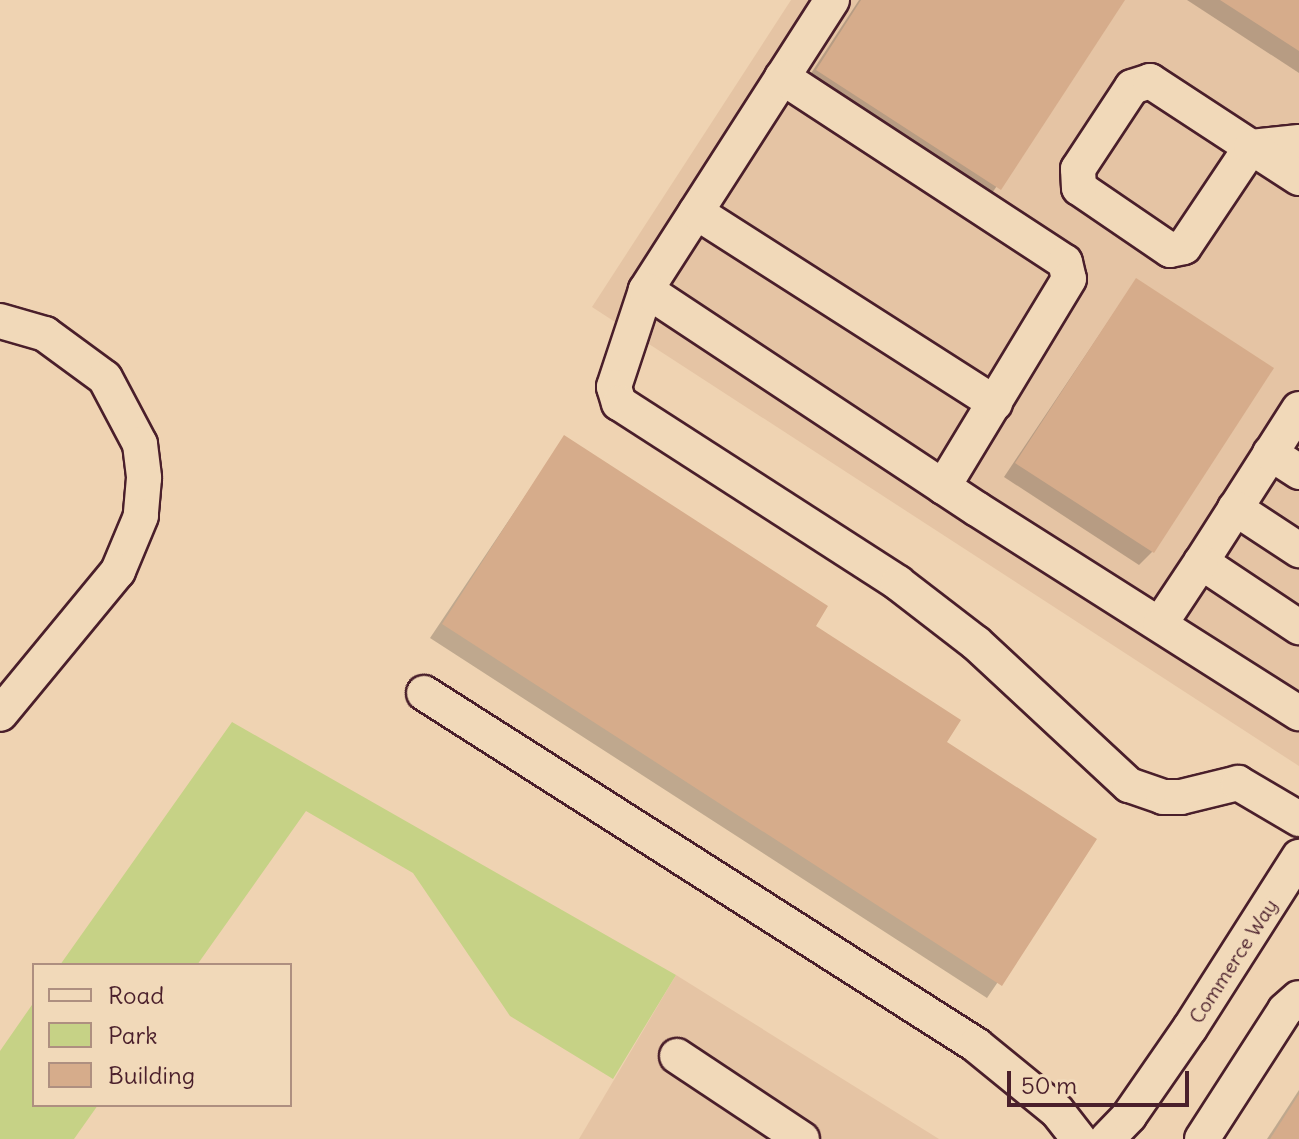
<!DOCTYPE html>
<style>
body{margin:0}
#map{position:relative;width:1299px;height:1139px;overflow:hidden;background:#efd3b2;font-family:Delius,sans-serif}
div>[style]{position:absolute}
.built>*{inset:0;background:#e5c4a4}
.green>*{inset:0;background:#c6d286}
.shadow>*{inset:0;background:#0003}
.building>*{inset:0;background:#d6ac8b}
.roads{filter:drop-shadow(2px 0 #4a1f2b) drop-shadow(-2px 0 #4a1f2b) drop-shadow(0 2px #4a1f2b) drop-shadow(0 -2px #4a1f2b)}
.minor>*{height:34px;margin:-17px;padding:0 17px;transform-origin:17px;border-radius:17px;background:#f1d9b9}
span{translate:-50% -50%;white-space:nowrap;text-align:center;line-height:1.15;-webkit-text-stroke:7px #f1d9b9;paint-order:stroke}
.street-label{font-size:20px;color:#4a1f2b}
.legend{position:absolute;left:32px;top:963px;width:260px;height:144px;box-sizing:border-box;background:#f1d9b9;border:2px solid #ae8f80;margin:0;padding:10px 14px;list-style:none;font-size:24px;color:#4a1f2b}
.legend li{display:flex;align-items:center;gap:16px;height:40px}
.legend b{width:40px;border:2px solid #ae8f80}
.scale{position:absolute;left:1007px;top:1071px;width:182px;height:36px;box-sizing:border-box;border:4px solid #4a1f2b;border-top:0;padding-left:10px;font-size:24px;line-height:28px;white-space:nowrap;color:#4a1f2b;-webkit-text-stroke:6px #f1d9b9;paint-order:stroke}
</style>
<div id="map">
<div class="built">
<i style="clip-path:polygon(791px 0,1299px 0,1299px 766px,592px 307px)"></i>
<i style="clip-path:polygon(676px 975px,939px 1139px,579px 1139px)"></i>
</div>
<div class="green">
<i style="clip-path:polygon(232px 722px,676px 975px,613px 1079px,510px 1016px,413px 873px,306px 811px,197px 965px,60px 965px)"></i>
<i style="clip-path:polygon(34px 1002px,34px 1105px,98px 1105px,74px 1139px,0 1139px,0 1051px)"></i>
</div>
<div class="shadow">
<i style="clip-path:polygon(859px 0,1123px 0,986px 202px,804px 84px)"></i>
<i style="clip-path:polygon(1187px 0,1299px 0,1299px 73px)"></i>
<i style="clip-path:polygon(1136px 280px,1152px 552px,1139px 565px,1004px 477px)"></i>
<i style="clip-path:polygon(564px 438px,813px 626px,944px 743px,1094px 840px,987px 998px,430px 638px)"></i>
<i style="clip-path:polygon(1299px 1090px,1299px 1139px,1267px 1139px)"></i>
</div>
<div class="building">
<i style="clip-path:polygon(861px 0,1125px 0,1001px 190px,816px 70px)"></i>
<i style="clip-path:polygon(1220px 0,1299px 0,1299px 51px)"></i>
<i style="clip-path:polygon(1136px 278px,1274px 368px,1154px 553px,1015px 463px)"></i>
<i style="clip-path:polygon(564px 435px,828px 606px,816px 626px,961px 720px,947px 742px,1097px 839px,1002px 986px,442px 624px)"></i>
<i style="clip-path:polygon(1299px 1094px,1299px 1139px,1270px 1139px)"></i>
</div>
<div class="roads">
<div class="minor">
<i style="left:832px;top:0;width:345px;rotate:122.7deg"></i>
<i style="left:646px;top:290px;width:102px;rotate:108.3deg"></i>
<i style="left:614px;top:387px;width:17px;rotate:73deg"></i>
<i style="left:619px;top:403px;width:332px;rotate:32.8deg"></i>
<i style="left:898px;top:583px;width:98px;rotate:37.6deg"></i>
<i style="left:976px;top:643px;width:209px;rotate:42.9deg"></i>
<i style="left:1129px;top:785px;width:36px;rotate:19deg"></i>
<i style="left:1163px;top:797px;width:18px"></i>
<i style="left:1181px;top:797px;width:59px;rotate:-13.8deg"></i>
<i style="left:1238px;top:783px;width:71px;rotate:30.5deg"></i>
<i style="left:782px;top:77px;width:338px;rotate:33.2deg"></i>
<i style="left:1065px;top:262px;width:17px;rotate:77deg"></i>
<i style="left:1069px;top:279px;width:243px;rotate:121.2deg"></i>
<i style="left:1299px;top:142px;width:48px;rotate:174.1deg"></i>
<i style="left:1251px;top:147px;width:120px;rotate:123.8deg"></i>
<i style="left:1184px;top:247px;width:14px;rotate:168deg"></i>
<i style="left:1170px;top:250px;width:110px;rotate:-145.7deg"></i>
<i style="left:1079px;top:188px;width:19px;rotate:-93deg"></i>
<i style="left:1078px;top:169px;width:98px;rotate:-56.6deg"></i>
<i style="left:1132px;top:87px;width:19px;rotate:-18deg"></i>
<i style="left:1150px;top:81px;width:121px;rotate:33.2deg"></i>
<i style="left:1251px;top:147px;width:57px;rotate:32.9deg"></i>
<i style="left:696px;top:212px;width:355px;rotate:32.6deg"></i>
<i style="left:646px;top:290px;width:397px;rotate:33.5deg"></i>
<i style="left:977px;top:509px;width:381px;rotate:32.4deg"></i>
<i style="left:0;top:321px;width:47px;rotate:16.1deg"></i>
<i style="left:45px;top:334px;width:74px;rotate:36.3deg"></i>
<i style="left:105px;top:378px;width:75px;rotate:62.1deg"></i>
<i style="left:140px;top:444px;width:34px;rotate:83deg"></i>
<i style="left:144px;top:478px;width:38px;rotate:95deg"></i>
<i style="left:141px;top:516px;width:60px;rotate:112.7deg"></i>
<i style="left:118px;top:571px;width:185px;rotate:129.5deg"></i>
<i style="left:1299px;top:409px;width:182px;rotate:122.6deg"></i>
<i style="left:1201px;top:562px;width:118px;rotate:33.6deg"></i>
<i style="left:1270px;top:453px;width:35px;rotate:33deg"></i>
<i style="left:1235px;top:508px;width:77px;rotate:33.3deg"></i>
<i style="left:1160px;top:624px;width:74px;rotate:-56.5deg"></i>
<i style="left:424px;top:693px;width:655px;rotate:32.52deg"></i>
<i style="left:976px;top:1045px;width:104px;rotate:39.2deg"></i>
<i style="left:1057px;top:1111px;width:36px;rotate:52deg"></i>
<i style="left:677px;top:1056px;width:150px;rotate:33.6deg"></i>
<i style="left:1107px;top:1139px;width:32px;rotate:-46deg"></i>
<i style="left:1129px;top:1116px;width:107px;rotate:-55.3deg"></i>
<i style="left:1190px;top:1028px;width:203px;rotate:-57.5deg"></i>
<i style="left:1202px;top:1139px;width:153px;rotate:-57.2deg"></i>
<i style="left:1285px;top:1010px;width:18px;rotate:-41deg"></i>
</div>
</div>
<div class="street-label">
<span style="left:1233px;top:961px;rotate:-57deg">Commerce Way</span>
</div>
<ul class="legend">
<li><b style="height:10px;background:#f1d9b9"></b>Road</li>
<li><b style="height:22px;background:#c6d286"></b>Park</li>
<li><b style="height:22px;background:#d6ac8b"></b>Building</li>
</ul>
<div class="scale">50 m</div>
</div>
